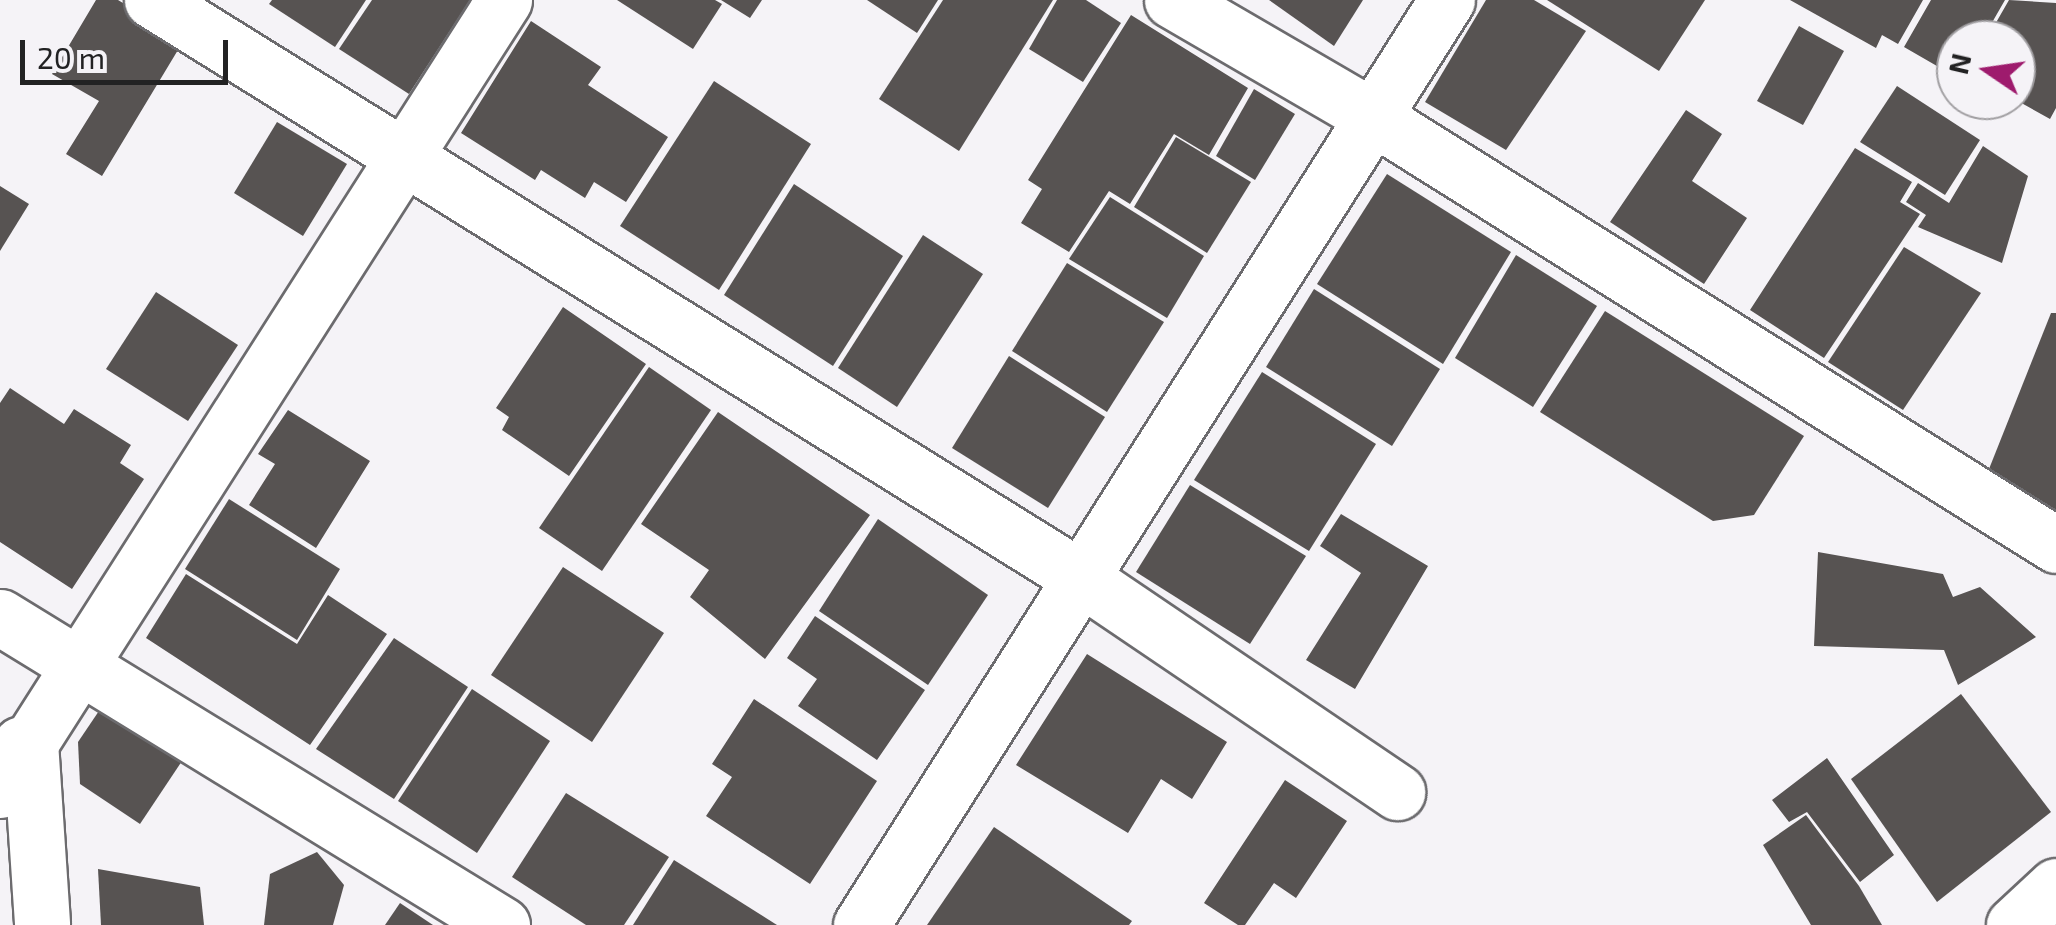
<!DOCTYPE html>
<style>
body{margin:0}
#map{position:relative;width:2056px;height:925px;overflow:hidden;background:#f5f3f7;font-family:"Exo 2",sans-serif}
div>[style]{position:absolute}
.building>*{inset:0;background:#575352}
.roads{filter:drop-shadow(2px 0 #6c6b6e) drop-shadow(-2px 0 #6c6b6e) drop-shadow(0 2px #6c6b6e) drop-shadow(0 -2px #6c6b6e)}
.minor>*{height:55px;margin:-27.5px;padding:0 27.5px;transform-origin:27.5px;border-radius:27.5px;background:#fff}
.tertiary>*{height:55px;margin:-27.5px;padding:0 27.5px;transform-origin:27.5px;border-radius:27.5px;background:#fff}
span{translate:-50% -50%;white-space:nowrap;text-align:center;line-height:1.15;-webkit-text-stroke:10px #f5f3f7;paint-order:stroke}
.north{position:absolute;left:1936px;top:20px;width:100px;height:100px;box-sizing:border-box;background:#f5f3f7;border:2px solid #a19fa2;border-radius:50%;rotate:283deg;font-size:28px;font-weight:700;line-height:40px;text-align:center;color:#222223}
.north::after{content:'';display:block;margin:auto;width:35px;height:45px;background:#9e1b6d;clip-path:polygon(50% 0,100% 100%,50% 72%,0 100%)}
.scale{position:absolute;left:20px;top:40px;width:208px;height:45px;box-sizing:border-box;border:5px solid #222223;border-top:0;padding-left:12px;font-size:30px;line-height:35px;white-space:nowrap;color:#222223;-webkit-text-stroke:8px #f5f3f7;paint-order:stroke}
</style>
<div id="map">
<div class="building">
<i style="clip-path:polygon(96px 0,118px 0,184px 40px,102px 176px,66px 154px,99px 101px,52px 74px)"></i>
<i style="clip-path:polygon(272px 0,366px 0,335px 47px,269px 4px)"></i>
<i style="clip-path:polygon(372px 0,470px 0,409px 94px,339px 49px)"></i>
<i style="clip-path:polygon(617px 0,715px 0,722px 4px,693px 49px)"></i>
<i style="clip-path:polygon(721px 0,762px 0,750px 18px)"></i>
<i style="clip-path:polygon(867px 0,938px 0,917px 33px)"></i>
<i style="clip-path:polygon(943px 0,1053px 0,959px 151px,879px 99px)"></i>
<i style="clip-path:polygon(1057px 0,1086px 0,1121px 23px,1083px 82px,1029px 49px)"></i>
<i style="clip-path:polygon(1269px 0,1363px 0,1334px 46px)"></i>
<i style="clip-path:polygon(1486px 0,1534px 0,1586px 31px,1506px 150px,1425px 102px)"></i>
<i style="clip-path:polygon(1547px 0,1705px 0,1659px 71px)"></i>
<i style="clip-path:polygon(1790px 0,1923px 0,1898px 44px,1882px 35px,1876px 48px)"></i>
<i style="clip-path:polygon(1931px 0,2005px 0,1982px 40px,1956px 40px,1956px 77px,1904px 47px)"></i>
<i style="clip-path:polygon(2009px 0,2056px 3px,2056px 108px,2050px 119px,2016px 100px,2016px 40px,1986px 40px)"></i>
<i style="clip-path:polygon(1131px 15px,1248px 88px,1209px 155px,1174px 134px,1130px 204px,1109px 191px,1069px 252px,1021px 223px,1042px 189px,1028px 180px)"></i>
<i style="clip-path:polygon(531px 21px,601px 67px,588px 85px,668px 137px,626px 202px,594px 182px,585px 198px,541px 170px,535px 180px,461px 133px)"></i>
<i style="clip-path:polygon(1799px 26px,1844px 51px,1803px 125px,1757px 101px)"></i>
<i style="clip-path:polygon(714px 81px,811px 144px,719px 290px,620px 226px)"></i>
<i style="clip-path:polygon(1897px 86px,1980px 140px,1945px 195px,1860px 142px)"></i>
<i style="clip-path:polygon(1254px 89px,1295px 114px,1255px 180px,1216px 156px)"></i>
<i style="clip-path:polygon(1686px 110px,1722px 134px,1692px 181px,1747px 218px,1704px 284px,1610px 222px)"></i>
<i style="clip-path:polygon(277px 122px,347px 164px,303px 236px,234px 193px)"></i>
<i style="clip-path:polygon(1176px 137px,1251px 182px,1207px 253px,1134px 207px)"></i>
<i style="clip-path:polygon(1983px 146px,2028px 176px,2002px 263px,1918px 227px,1926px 215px,1906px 202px,1918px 183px,1949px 203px)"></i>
<i style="clip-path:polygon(1855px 148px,1912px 182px,1900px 202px,1920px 214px,1824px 358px,1750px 310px)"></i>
<i style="clip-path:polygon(1387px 174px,1511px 252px,1443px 364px,1317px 284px)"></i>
<i style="clip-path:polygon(794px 184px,903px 256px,833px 366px,724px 295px)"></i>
<i style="clip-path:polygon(0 186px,29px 204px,0 251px)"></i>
<i style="clip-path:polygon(1110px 197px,1204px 256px,1167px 318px,1069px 259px)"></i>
<i style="clip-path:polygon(923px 235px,983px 274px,897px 407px,838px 368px)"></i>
<i style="clip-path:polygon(1904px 247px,1981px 293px,1903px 410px,1828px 362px)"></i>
<i style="clip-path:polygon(1516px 255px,1597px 306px,1533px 407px,1455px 358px)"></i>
<i style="clip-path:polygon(1067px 263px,1164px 322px,1107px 412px,1012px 351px)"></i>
<i style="clip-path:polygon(1314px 289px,1440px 369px,1392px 446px,1266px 367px)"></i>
<i style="clip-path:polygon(156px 292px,238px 345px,188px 421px,106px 369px)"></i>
<i style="clip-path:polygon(563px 307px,646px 364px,569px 476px,502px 430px,509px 417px,496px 408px)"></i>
<i style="clip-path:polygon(1605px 311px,1804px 436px,1754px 515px,1713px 521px,1540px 412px)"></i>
<i style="clip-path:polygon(2051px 313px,2056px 313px,2056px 512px,1989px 469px)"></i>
<i style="clip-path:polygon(1009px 356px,1105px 417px,1048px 508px,952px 448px)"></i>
<i style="clip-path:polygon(649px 367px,711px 410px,602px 571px,539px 528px)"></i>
<i style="clip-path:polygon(1262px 372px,1376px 444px,1309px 551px,1194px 480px)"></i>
<i style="clip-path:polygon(10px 388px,64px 424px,74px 409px,131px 445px,120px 463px,144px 479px,72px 589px,0 542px,0 403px)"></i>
<i style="clip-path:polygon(288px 410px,370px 461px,316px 548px,249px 505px,275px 464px,258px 454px)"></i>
<i style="clip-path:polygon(718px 412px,870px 515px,765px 659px,690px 597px,709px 570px,641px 524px)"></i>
<i style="clip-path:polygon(1190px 485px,1306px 556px,1250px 644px,1136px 572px)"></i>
<i style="clip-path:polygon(229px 499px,340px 569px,297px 640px,185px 569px)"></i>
<i style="clip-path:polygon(1341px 514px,1428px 566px,1355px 689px,1306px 660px,1361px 573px,1320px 546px)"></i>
<i style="clip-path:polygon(878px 519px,988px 595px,928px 685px,819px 611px)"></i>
<i style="clip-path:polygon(1818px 552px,1943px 574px,1953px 597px,1980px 587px,2036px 637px,1958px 685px,1944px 650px,1814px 646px)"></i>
<i style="clip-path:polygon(563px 567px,664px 633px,592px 742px,491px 675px)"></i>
<i style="clip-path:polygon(186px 574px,297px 644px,328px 595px,387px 634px,310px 745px,146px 638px)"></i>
<i style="clip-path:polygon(815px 616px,925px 690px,877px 760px,798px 706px,817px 679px,787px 658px)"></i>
<i style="clip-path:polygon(394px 638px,468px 687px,394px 799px,316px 749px)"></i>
<i style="clip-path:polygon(1087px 654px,1227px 742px,1192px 799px,1161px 779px,1128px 833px,1016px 765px)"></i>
<i style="clip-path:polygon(472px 689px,550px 741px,477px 853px,398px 801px)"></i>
<i style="clip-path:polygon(1961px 694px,2051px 812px,1937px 902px,1851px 779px)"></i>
<i style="clip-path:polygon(754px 699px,877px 781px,810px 884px,706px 816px,732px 777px,712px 764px)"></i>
<i style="clip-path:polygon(105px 702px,186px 755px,140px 824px,80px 784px,78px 742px)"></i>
<i style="clip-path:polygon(1827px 758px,1894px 855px,1860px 882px,1807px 812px,1789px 822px,1772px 800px)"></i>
<i style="clip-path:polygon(1285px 780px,1347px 821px,1296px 898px,1274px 883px,1245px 925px,1238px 925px,1204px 903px)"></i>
<i style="clip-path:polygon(566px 793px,669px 857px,624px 925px,586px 925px,512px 877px)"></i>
<i style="clip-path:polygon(1806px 815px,1859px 886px,1882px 925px,1811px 925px,1763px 845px)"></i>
<i style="clip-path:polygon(994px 827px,1132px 921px,1129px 925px,927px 925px)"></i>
<i style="clip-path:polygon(317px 852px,344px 885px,333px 925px,264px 925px,270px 874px)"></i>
<i style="clip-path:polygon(674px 860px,777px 925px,633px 925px)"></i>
<i style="clip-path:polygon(98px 869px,200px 887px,204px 925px,101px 925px)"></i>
<i style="clip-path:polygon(400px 903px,433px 925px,385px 925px)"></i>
</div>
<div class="roads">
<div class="minor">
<i style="left:152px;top:0;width:1094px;rotate:31.89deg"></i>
<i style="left:1081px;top:578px;width:382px;rotate:34.1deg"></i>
<i style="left:1172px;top:0;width:233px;rotate:30.2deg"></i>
<i style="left:1373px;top:117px;width:806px;rotate:32.07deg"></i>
<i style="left:21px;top:744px;width:9px;rotate:-13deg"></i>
<i style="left:30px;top:742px;width:183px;rotate:86.2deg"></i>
<i style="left:0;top:790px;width:937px;rotate:-57.46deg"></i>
<i style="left:2014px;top:925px;width:57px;rotate:-42.9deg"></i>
</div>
<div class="tertiary">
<i style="left:0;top:617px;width:589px;rotate:31.53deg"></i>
<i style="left:861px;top:925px;width:1095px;rotate:-57.65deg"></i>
</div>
</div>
<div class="north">N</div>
<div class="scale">20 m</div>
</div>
